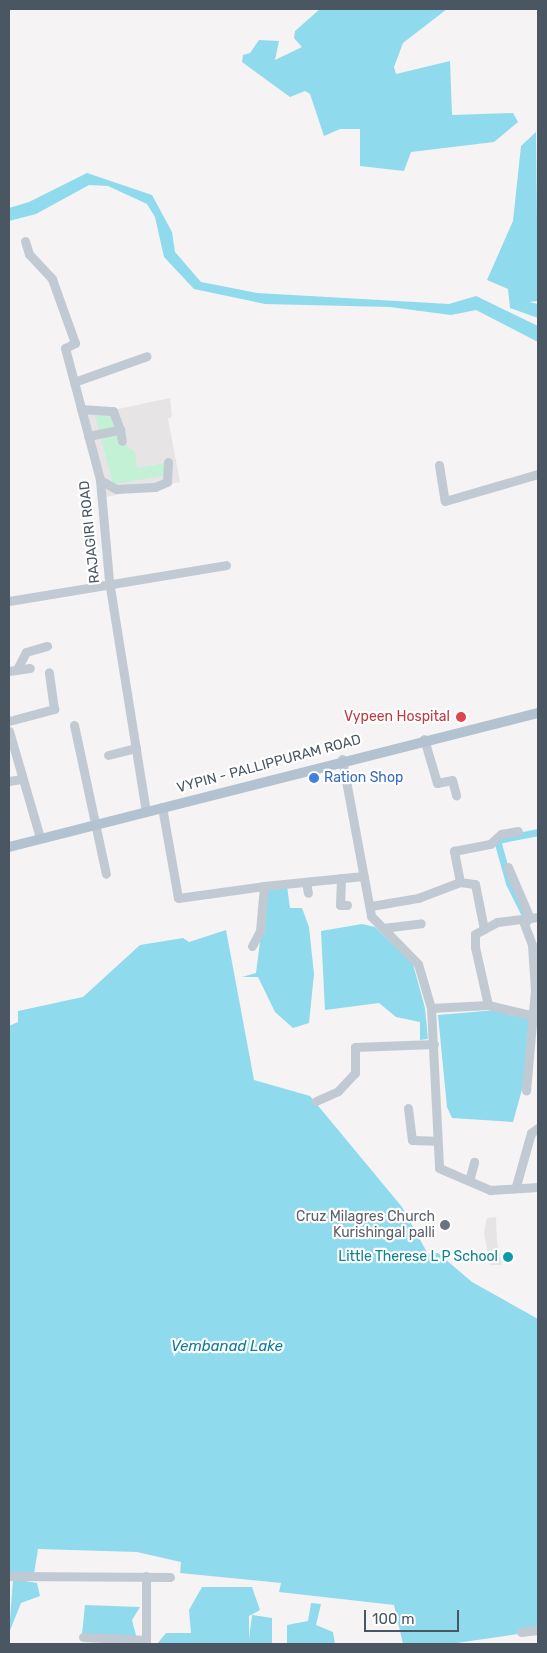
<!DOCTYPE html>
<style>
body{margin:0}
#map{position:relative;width:547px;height:1653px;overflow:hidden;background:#f5f3f3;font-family:Rubik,sans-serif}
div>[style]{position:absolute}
.education>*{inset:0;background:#e6e4e5}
.green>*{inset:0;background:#c3f1d5}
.water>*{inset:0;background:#90daee}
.canal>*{height:7px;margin:-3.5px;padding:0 3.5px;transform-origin:3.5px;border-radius:3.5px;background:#90daee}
.minor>*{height:9px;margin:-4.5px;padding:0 4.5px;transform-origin:4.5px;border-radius:4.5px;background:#c1cad2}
.major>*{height:10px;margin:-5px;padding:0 5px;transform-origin:5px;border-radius:5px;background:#b3c2d1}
.dots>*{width:14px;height:14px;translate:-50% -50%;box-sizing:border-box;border:2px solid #fff;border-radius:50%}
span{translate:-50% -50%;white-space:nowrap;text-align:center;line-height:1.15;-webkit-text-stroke:4.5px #fff;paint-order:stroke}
.street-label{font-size:14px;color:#4a5661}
.health-label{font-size:14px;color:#be3a42}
.right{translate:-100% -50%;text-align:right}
.shop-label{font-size:14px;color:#366cbe}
.left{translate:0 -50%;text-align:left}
.worship-label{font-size:14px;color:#5b616d}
.culture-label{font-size:14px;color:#0d838f}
.water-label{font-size:15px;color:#0c7c9b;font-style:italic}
.frame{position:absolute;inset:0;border:10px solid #4a5661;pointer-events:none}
.scale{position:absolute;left:364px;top:1610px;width:95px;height:22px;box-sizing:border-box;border:2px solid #4a5661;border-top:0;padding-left:6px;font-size:15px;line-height:18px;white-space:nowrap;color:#4a5661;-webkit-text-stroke:4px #fff;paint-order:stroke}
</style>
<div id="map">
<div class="education">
<i style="clip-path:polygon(170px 398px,172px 416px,168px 419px,180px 482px,106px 497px,82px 407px,118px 409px)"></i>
<i style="clip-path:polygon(496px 1217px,497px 1242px,502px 1265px,490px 1265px,484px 1232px,487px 1218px)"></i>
</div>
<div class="green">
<i style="clip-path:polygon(95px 415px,122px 418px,126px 445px,135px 452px,137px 468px,166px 463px,170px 475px,113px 484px)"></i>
</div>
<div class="water">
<i style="clip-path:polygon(320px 9px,447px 9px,403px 43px,394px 67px,396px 74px,450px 61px,452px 115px,513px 113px,518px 122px,494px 142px,411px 152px,404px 171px,360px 166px,360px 129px,340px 129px,324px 136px,310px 94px,305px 91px,290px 97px,242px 62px,243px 55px,250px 53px,259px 40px,279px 41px,275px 60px,302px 47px,294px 38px,295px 31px)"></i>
<i style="clip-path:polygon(536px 132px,538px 301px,529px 302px,538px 304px,538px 318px,510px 308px,508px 289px,487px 280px,513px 221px,521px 146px)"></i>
<i style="clip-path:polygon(87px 173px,152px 195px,172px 232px,175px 252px,201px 282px,257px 293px,449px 304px,476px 296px,538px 326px,538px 342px,476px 310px,451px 315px,390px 307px,265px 304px,194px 289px,164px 257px,155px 217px,147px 204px,108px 186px,89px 185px,36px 214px,9px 221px,9px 208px,29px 202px)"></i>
<i style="clip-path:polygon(287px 886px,290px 908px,302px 908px,309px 927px,314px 974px,309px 1023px,293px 1028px,275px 1012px,258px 977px,242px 977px,256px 973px,267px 887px)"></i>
<i style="clip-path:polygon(362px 924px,375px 927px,413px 964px,425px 1008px,428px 1039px,420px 1040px,420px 1022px,396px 1017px,379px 1003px,325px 1010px,321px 931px)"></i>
<i style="clip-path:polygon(226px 930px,254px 1080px,310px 1096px,402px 1207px,428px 1254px,438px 1253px,472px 1282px,538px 1319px,538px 1631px,450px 1644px,403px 1644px,394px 1605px,279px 1592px,281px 1583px,180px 1573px,181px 1562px,137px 1552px,38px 1549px,34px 1574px,9px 1573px,9px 1026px,18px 1022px,18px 1011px,83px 997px,140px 945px,183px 938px,189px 942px)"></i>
<i style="clip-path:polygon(508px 1009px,510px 1015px,528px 1018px,531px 1025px,526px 1075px,513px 1122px,452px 1118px,447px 1107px,438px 1015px)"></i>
<i style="clip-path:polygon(13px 1579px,37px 1583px,40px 1596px,21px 1603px,9px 1633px)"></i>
<i style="clip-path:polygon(202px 1587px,252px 1587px,260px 1610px,249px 1616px,249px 1639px,252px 1615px,272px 1618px,272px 1644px,157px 1644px,166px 1633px,191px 1633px,189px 1610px)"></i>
<i style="clip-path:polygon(311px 1603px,321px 1604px,316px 1625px,333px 1632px,335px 1644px,287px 1644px,287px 1625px,308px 1621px)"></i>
<i style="clip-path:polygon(85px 1605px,140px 1607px,132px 1620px,137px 1639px,82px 1634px)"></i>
</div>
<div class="canal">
<i style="left:528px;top:921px;width:42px;rotate:-116.6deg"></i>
<i style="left:509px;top:883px;width:45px;rotate:-105.6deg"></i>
<i style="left:497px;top:840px;width:42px;rotate:-11deg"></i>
</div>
<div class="minor">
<i style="left:25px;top:241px;width:14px;rotate:73deg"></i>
<i style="left:29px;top:254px;width:34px;rotate:47deg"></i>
<i style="left:52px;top:279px;width:68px;rotate:70.2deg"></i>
<i style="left:75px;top:343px;width:11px;rotate:153deg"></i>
<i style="left:65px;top:348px;width:137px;rotate:75.1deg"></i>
<i style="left:100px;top:480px;width:101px;rotate:84.9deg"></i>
<i style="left:109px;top:581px;width:233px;rotate:80.9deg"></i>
<i style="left:74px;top:382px;width:77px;rotate:-19.6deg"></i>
<i style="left:81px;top:409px;width:32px;rotate:4deg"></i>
<i style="left:113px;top:411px;width:20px;rotate:70deg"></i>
<i style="left:88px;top:436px;width:33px;rotate:-11deg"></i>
<i style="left:120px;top:430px;width:11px;rotate:80deg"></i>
<i style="left:439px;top:465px;width:36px;rotate:81deg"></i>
<i style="left:445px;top:501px;width:97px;rotate:-16.2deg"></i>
<i style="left:100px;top:480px;width:18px;rotate:29deg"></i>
<i style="left:116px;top:489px;width:39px;rotate:-3deg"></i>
<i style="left:155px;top:487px;width:13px;rotate:-23deg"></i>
<i style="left:167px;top:482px;width:20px;rotate:-87deg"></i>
<i style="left:9px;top:601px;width:220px;rotate:-9.4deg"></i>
<i style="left:17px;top:669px;width:19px;rotate:-62deg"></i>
<i style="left:26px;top:652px;width:22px;rotate:-16deg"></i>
<i style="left:9px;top:671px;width:21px;rotate:-8deg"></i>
<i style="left:9px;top:721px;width:47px;rotate:-14.9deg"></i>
<i style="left:54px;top:709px;width:37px;rotate:-98deg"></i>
<i style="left:74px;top:725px;width:152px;rotate:77.9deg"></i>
<i style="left:9px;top:731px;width:111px;rotate:73.8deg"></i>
<i style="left:424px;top:739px;width:46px;rotate:73.5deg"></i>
<i style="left:437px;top:783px;width:15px;rotate:-11deg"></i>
<i style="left:452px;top:780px;width:16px;rotate:75deg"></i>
<i style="left:108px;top:755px;width:29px;rotate:-14deg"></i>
<i style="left:342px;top:759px;width:160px;rotate:79.5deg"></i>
<i style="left:371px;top:916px;width:67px;rotate:45.6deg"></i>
<i style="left:418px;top:964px;width:46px;rotate:73.5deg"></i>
<i style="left:431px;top:1008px;width:57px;rotate:-3deg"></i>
<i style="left:488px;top:1005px;width:48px;rotate:13.2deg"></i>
<i style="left:9px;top:781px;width:12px;rotate:-9deg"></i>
<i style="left:162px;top:807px;width:92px;rotate:80deg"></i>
<i style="left:178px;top:898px;width:87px;rotate:-7.9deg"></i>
<i style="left:508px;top:867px;width:53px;rotate:66.8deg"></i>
<i style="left:341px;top:878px;width:27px;rotate:92deg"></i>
<i style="left:340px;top:905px;width:7px"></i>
<i style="left:306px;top:882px;width:11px;rotate:80deg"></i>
<i style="left:460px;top:882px;width:32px;rotate:-101deg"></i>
<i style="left:454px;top:851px;width:37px;rotate:-11deg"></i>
<i style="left:490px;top:844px;width:15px;rotate:-42deg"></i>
<i style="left:501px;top:834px;width:17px;rotate:-10deg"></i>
<i style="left:371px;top:906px;width:48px;rotate:-9.7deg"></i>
<i style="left:418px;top:898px;width:45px;rotate:-20.9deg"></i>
<i style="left:460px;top:882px;width:15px;rotate:8deg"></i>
<i style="left:475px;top:884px;width:46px;rotate:78.7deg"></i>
<i style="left:484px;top:929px;width:10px;rotate:151deg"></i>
<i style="left:475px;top:934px;width:13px;rotate:90deg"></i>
<i style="left:475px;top:947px;width:59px;rotate:77.4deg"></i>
<i style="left:523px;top:921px;width:26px;rotate:69deg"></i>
<i style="left:532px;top:945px;width:45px;rotate:86.2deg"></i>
<i style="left:535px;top:990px;width:101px;rotate:95.1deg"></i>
<i style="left:383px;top:928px;width:38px;rotate:-7deg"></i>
<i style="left:484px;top:929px;width:15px;rotate:-28deg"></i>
<i style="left:497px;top:922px;width:41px;rotate:-7deg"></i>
<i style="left:252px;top:946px;width:17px;rotate:-62deg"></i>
<i style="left:260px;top:931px;width:45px;rotate:-84.9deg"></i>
<i style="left:264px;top:886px;width:100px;rotate:-5.7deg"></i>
<i style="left:431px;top:1008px;width:160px;rotate:87.1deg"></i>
<i style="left:439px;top:1168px;width:56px;rotate:23.3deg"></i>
<i style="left:490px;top:1190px;width:48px;rotate:-3.6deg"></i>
<i style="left:316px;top:1101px;width:24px;rotate:-24deg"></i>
<i style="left:338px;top:1091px;width:25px;rotate:-47deg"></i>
<i style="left:355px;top:1073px;width:26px;rotate:-90deg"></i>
<i style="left:355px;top:1047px;width:79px;rotate:-2.2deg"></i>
<i style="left:408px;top:1108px;width:32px;rotate:83deg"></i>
<i style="left:412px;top:1140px;width:24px;rotate:2deg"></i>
<i style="left:469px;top:1181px;width:20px;rotate:-75deg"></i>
<i style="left:516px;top:1186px;width:55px;rotate:-74.2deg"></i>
<i style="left:531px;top:1133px;width:9px;rotate:-36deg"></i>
<i style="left:9px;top:1576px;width:161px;rotate:0.4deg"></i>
<i style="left:146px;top:1576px;width:68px;rotate:90deg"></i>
<i style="left:521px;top:1632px;width:17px;rotate:-7deg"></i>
<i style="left:83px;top:1637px;width:63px;rotate:2.7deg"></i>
</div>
<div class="major">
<i style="left:9px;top:847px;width:546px;rotate:-14.21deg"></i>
</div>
<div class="dots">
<i style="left:461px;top:717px;background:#e0444e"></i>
<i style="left:314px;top:778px;background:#3f7fe0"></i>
<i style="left:445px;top:1225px;background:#6b7280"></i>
<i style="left:508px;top:1257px;background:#0f9aa8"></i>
</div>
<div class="street-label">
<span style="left:90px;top:532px;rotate:-96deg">RAJAGIRI ROAD</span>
<span style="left:269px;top:764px;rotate:-15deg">VYPIN - PALLIPPURAM ROAD</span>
</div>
<div class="health-label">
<span class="right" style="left:450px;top:717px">Vypeen Hospital</span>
</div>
<div class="shop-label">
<span class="left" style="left:324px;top:778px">Ration Shop</span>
</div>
<div class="worship-label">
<span class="right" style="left:435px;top:1225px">Cruz Milagres Church<br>Kurishingal palli</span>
</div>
<div class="culture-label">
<span class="right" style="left:498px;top:1257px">Little Therese L P School</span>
</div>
<div class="water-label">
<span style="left:227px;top:1347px">Vembanad Lake</span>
</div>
<div class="frame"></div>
<div class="scale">100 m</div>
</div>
